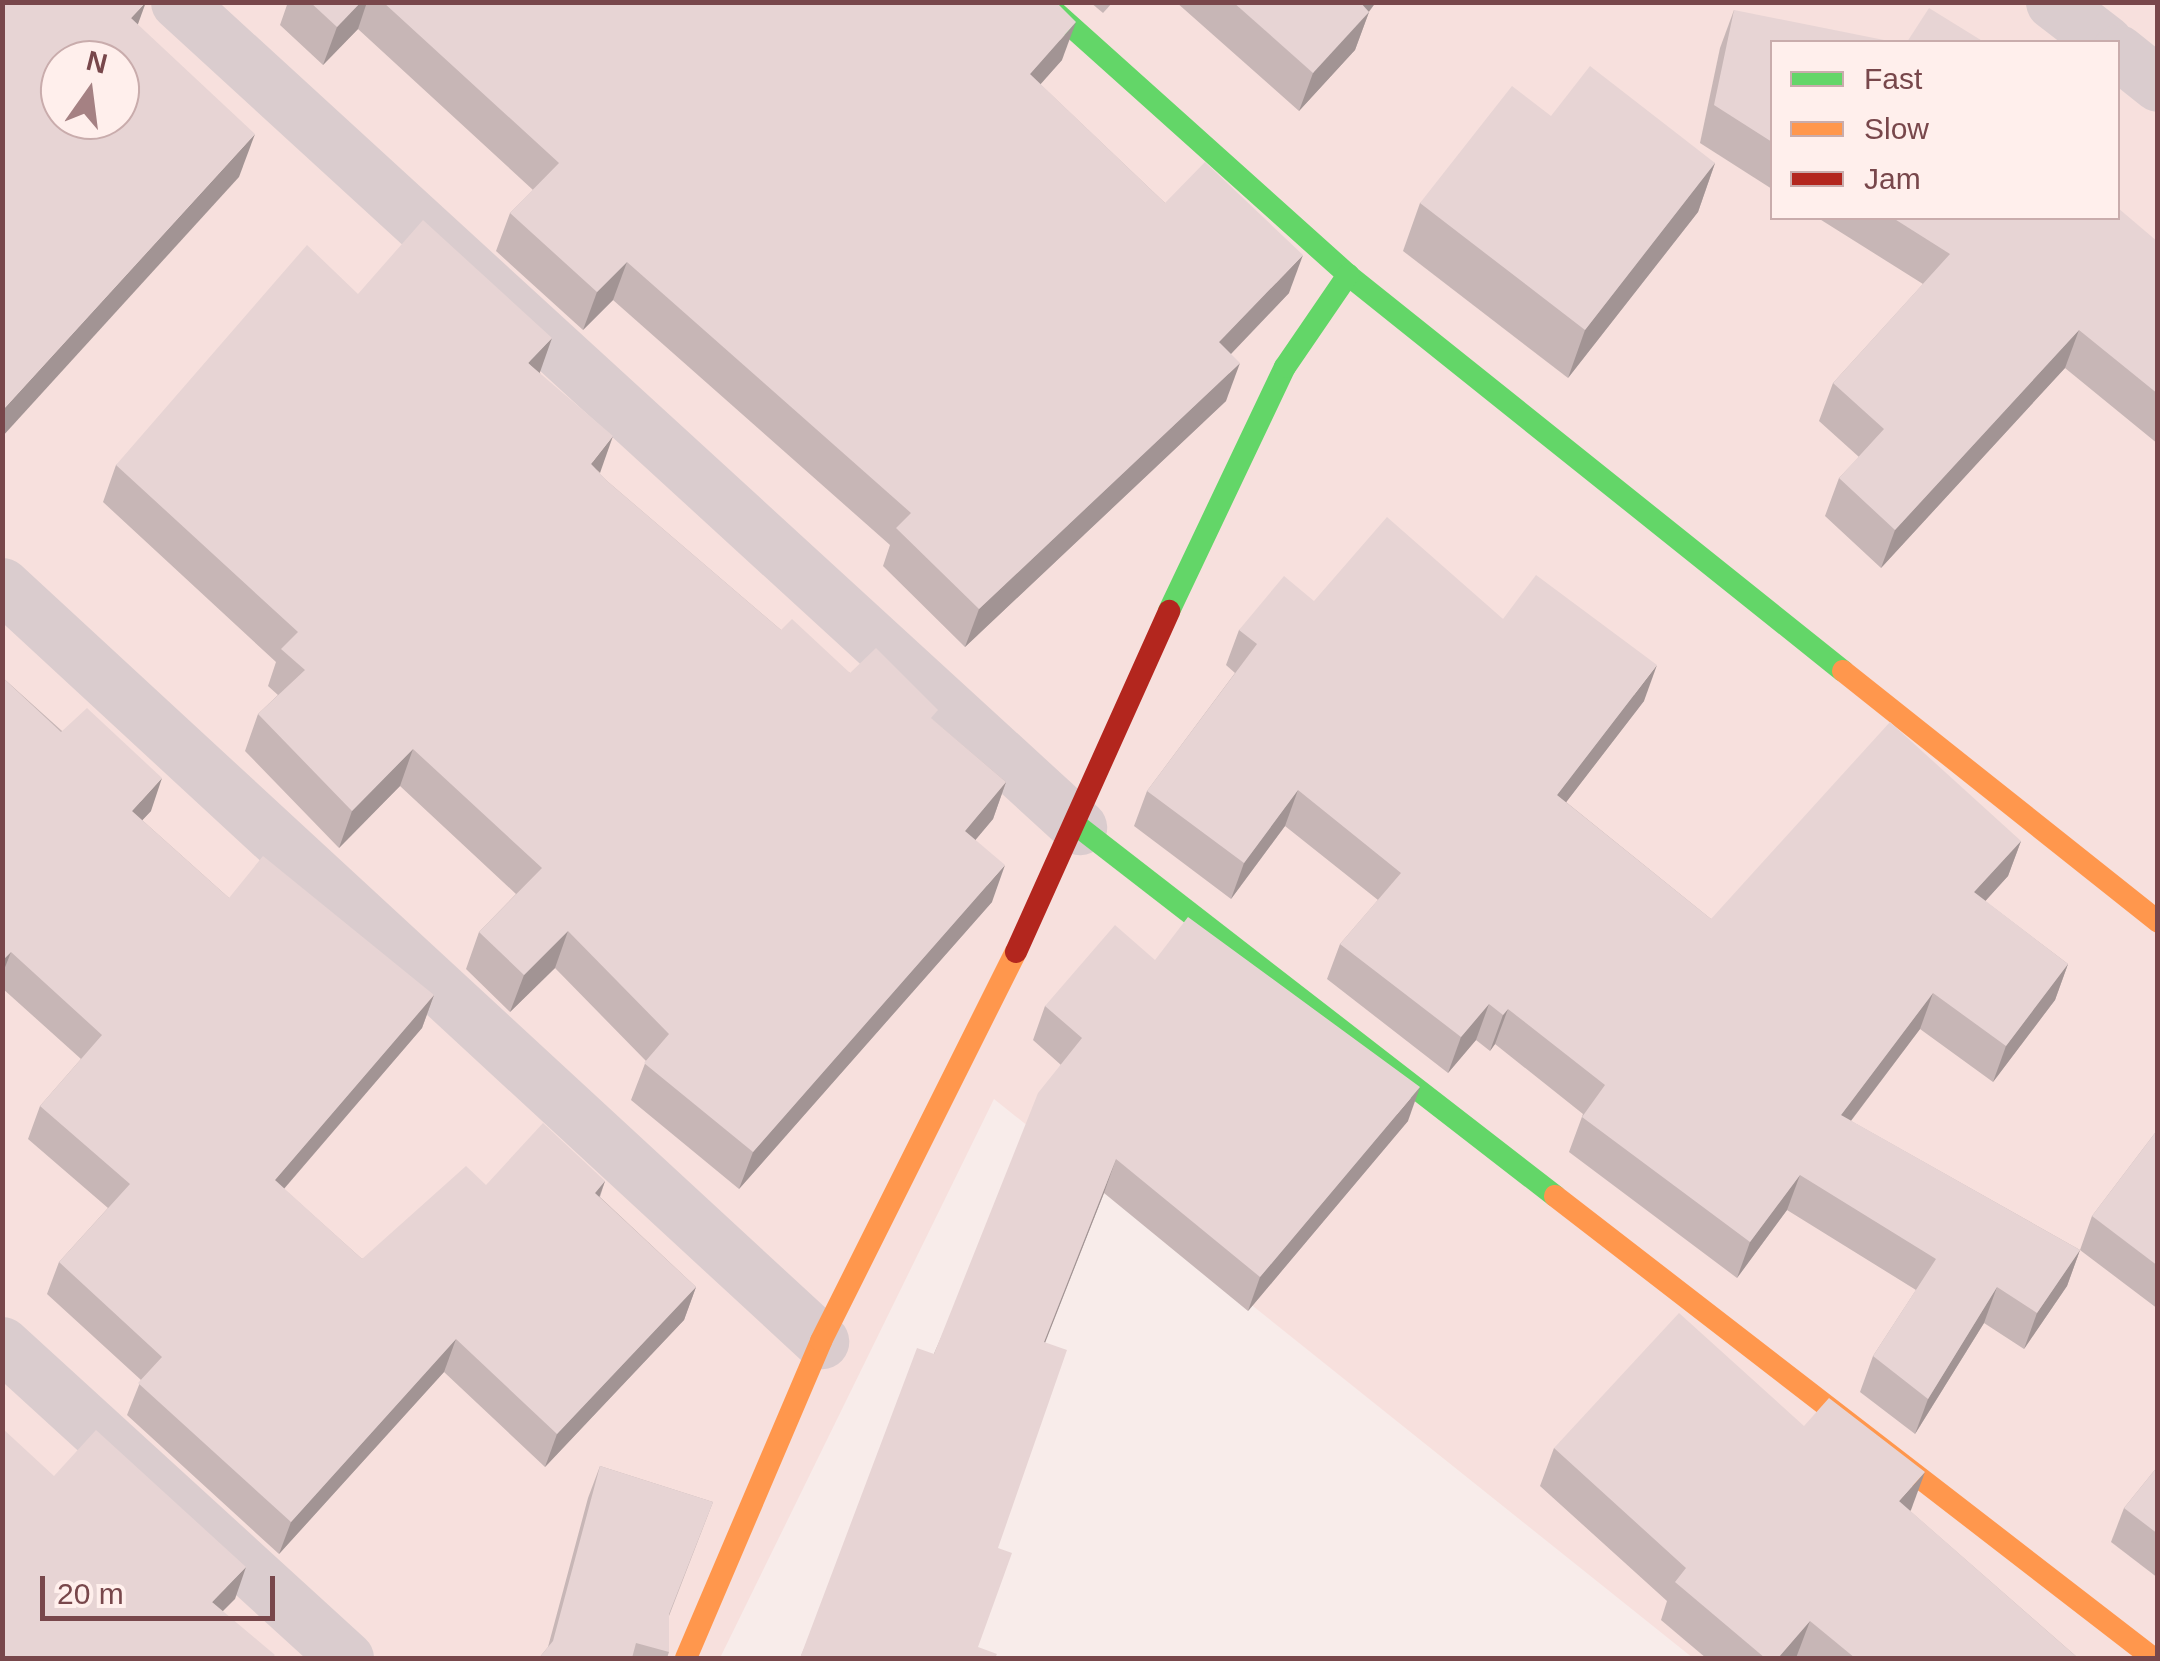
<!DOCTYPE html>
<style>
body{margin:0}
#map{position:relative;width:2160px;height:1661px;overflow:hidden;background:#f8ecea;font-family:Helvetica,sans-serif}
div>[style]{position:absolute}
.residential>*{inset:0;background:#f7e0dd}
.street>*{height:55px;margin:-27.5px;padding:0 27.5px;transform-origin:27.5px;border-radius:27.5px;background:#daccce}
.fast>*{height:22px;margin:-11px;padding:0 11px;transform-origin:11px;border-radius:11px;background:#63d668}
.slow>*{height:22px;margin:-11px;padding:0 11px;transform-origin:11px;border-radius:11px;background:#ff974d}
.jam>*{height:22px;margin:-11px;padding:0 11px;transform-origin:11px;border-radius:11px;background:#b3261e}
.wall>*{inset:0;background:#c7b6b6}
.shaded-wall>*{inset:0;background:#a29494}
.building>*{inset:0;background:#e7d4d4}
span{translate:-50% -50%;white-space:nowrap;text-align:center;line-height:1.15;-webkit-text-stroke:8px #ffefec;paint-order:stroke}
.frame{position:absolute;inset:0;border:5px solid #78474b;pointer-events:none}
.legend{position:absolute;left:1770px;top:40px;width:350px;height:180px;box-sizing:border-box;background:#ffefec;border:2px solid #c9acac;margin:0;padding:12px 18px;list-style:none;font-size:30px;color:#78474b}
.legend li{display:flex;align-items:center;gap:20px;height:50px}
.legend b{width:50px;border:2px solid #c9acac}
.north{position:absolute;left:40px;top:40px;width:100px;height:100px;box-sizing:border-box;background:#ffefec;border:2px solid #c9acac;border-radius:50%;rotate:14deg;font-size:28px;font-weight:700;line-height:40px;text-align:center;color:#78474b}
.north::after{content:'';display:block;margin:auto;width:35px;height:45px;background:#a58183;clip-path:polygon(50% 0,100% 100%,50% 72%,0 100%)}
.scale{position:absolute;left:40px;top:1576px;width:235px;height:45px;box-sizing:border-box;border:5px solid #78474b;border-top:0;padding-left:12px;font-size:30px;line-height:35px;white-space:nowrap;color:#78474b;-webkit-text-stroke:8px #ffefec;paint-order:stroke}
</style>
<div id="map">
<div class="residential">
<i style="clip-path:polygon(evenodd,3px 3px,2157px 3px,2157px 1658px,1693px 1658px,994px 1099px,720px 1658px,3px 1658px,3px 3px,1772px 42px,2118px 42px,2118px 218px,1772px 218px,1772px 42px,3px 3px,60px 60px,120px 60px,120px 120px,60px 120px,60px 60px)"></i>
</div>
<div class="street">
<i style="left:178px;top:2px;width:1222px;rotate:42.48deg"></i>
<i style="left:2053px;top:2px;width:66px;rotate:37.6deg"></i>
<i style="left:2118px;top:52px;width:51px;rotate:38.7deg"></i>
<i style="left:2px;top:585px;width:1115px;rotate:42.71deg"></i>
<i style="left:2px;top:1344px;width:466px;rotate:42.4deg"></i>
</div>
<div class="fast">
<i style="left:1044px;top:2px;width:409px;rotate:41.9deg"></i>
<i style="left:1348px;top:275px;width:634px;rotate:38.66deg"></i>
<i style="left:1169px;top:611px;width:270px;rotate:-64.6deg"></i>
<i style="left:1285px;top:367px;width:112px;rotate:-55.6deg"></i>
<i style="left:1079px;top:827px;width:602px;rotate:37.78deg"></i>
</div>
<div class="slow">
<i style="left:1843px;top:671px;width:403px;rotate:38.5deg"></i>
<i style="left:1555px;top:1196px;width:756px;rotate:37.69deg"></i>
<i style="left:686px;top:1658px;width:345px;rotate:-66.9deg"></i>
<i style="left:821px;top:1341px;width:435px;rotate:-63.4deg"></i>
</div>
<div class="jam">
<i style="left:1016px;top:952px;width:374px;rotate:-65.8deg"></i>
</div>
<div class="wall">
<i style="clip-path:polygon(288px 2px,1056px 2px,1062px 60px,1040px 84px,1165px 203px,1289px 293px,1231px 354px,1226px 401px,965px 647px,883px 566px,890px 545px,613px 300px,583px 330px,496px 251px,510px 213px,533px 190px,358px 29px,323px 65px,280px 25px)"></i>
<i style="clip-path:polygon(1090px 2px,1113px 2px,1103px 13px)"></i>
<i style="clip-path:polygon(1176px 2px,1376px 2px,1369px 12px,1355px 50px,1299px 111px)"></i>
<i style="clip-path:polygon(1734px 10px,1772px 42px,1772px 189px,1700px 143px,1720px 48px)"></i>
<i style="clip-path:polygon(1551px 116px,1715px 163px,1698px 212px,1568px 378px,1403px 251px,1420px 203px)"></i>
<i style="clip-path:polygon(1818px 218px,2118px 218px,2158px 242px,2158px 444px,2065px 368px,1881px 568px,1825px 516px,1839px 478px,1859px 457px,1819px 421px,1833px 383px,1923px 284px)"></i>
<i style="clip-path:polygon(358px 294px,540px 373px,599px 473px,607px 481px,781px 630px,850px 673px,934px 721px,1006px 782px,993px 819px,975px 840px,992px 902px,739px 1189px,631px 1100px,646px 1061px,555px 968px,510px 1012px,466px 969px,479px 932px,516px 894px,400px 786px,339px 848px,245px 751px,258px 714px,278px 695px,268px 686px,276px 662px,103px 502px,116px 465px)"></i>
<i style="clip-path:polygon(1314px 601px,1503px 619px,1644px 701px,1566px 802px,1711px 919px,2021px 841px,2008px 876px,1985px 901px,2068px 964px,2055px 1000px,1993px 1082px,1920px 1029px,1851px 1121px,2080px 1250px,2092px 1216px,2158px 1129px,2158px 1309px,2080px 1250px,2067px 1286px,2024px 1349px,1984px 1323px,1915px 1434px,1860px 1392px,1873px 1356px,1916px 1290px,1787px 1210px,1737px 1278px,1569px 1152px,1583px 1114px,1495px 1044px,1490px 1051px,1476px 1040px,1448px 1073px,1327px 979px,1340px 944px,1378px 900px,1285px 826px,1231px 899px,1134px 826px,1147px 791px,1235px 673px,1226px 665px,1239px 630px)"></i>
<i style="clip-path:polygon(2px 677px,151px 811px,142px 820px,229px 898px,434px 995px,422px 1028px,284px 1189px,362px 1259px,486px 1185px,605px 1181px,600px 1197px,696px 1287px,684px 1320px,545px 1467px,444px 1372px,279px 1554px,127px 1415px,141px 1380px,47px 1294px,59px 1262px,108px 1208px,28px 1139px,40px 1106px,81px 1059px,2px 988px)"></i>
<i style="clip-path:polygon(1155px 960px,1408px 1121px,1248px 1311px,1104px 1193px,1045px 1342px,800px 1658px,1061px 1065px,1033px 1040px,1045px 1006px)"></i>
<i style="clip-path:polygon(1804px 1426px,1910px 1511px,2078px 1658px,1706px 1658px,1661px 1620px,1667px 1601px,1540px 1486px,1554px 1448px)"></i>
<i style="clip-path:polygon(600px 1466px,713px 1502px,669px 1616px,669px 1652px,667px 1658px,539px 1658px,548px 1647px,588px 1498px)"></i>
<i style="clip-path:polygon(2158px 1466px,2158px 1578px,2111px 1542px,2124px 1508px)"></i>
</div>
<div class="shaded-wall">
<i style="clip-path:polygon(146px 2px,130px 46px,131px 18px)"></i>
<i style="clip-path:polygon(361px 2px,367px 2px,358px 29px,323px 65px,337px 27px)"></i>
<i style="clip-path:polygon(1360px 2px,1376px 2px,1364px 18px,1369px 12px,1355px 50px,1299px 111px,1313px 73px)"></i>
<i style="clip-path:polygon(1076px 22px,1062px 60px,1016px 112px,1030px 74px)"></i>
<i style="clip-path:polygon(255px 134px,239px 177px,2px 437px,2px 411px)"></i>
<i style="clip-path:polygon(1715px 163px,1698px 212px,1568px 378px,1585px 330px)"></i>
<i style="clip-path:polygon(1303px 255px,1289px 293px,1206px 380px,1219px 342px)"></i>
<i style="clip-path:polygon(627px 262px,613px 300px,583px 330px,597px 292px)"></i>
<i style="clip-path:polygon(2079px 330px,2065px 368px,1881px 568px,1895px 530px)"></i>
<i style="clip-path:polygon(552px 338px,539px 375px,528px 363px)"></i>
<i style="clip-path:polygon(1240px 363px,1226px 401px,965px 647px,979px 609px)"></i>
<i style="clip-path:polygon(613px 436px,600px 473px,591px 464px)"></i>
<i style="clip-path:polygon(1657px 665px,1644px 701px,1544px 831px,1557px 795px)"></i>
<i style="clip-path:polygon(413px 749px,400px 786px,339px 848px,352px 811px)"></i>
<i style="clip-path:polygon(162px 778px,151px 811px,120px 844px,132px 811px)"></i>
<i style="clip-path:polygon(1006px 782px,993px 819px,952px 868px,965px 831px)"></i>
<i style="clip-path:polygon(1298px 790px,1285px 826px,1231px 899px,1244px 863px)"></i>
<i style="clip-path:polygon(2021px 841px,2008px 876px,1961px 928px,1974px 892px)"></i>
<i style="clip-path:polygon(1005px 865px,992px 902px,739px 1189px,753px 1152px)"></i>
<i style="clip-path:polygon(568px 931px,555px 968px,510px 1012px,524px 975px)"></i>
<i style="clip-path:polygon(11px 952px,2px 975px,2px 961px)"></i>
<i style="clip-path:polygon(2068px 964px,2055px 1000px,1993px 1082px,2006px 1046px)"></i>
<i style="clip-path:polygon(1933px 993px,1920px 1029px,1828px 1151px,1841px 1115px)"></i>
<i style="clip-path:polygon(434px 995px,422px 1028px,263px 1213px,275px 1180px)"></i>
<i style="clip-path:polygon(1489px 1004px,1476px 1040px,1448px 1073px,1461px 1037px)"></i>
<i style="clip-path:polygon(1508px 1009px,1495px 1044px,1490px 1051px,1503px 1015px)"></i>
<i style="clip-path:polygon(1420px 1087px,1408px 1121px,1248px 1311px,1260px 1277px)"></i>
<i style="clip-path:polygon(1116px 1159px,1104px 1193px,1032px 1376px,1044px 1342px)"></i>
<i style="clip-path:polygon(1800px 1175px,1787px 1210px,1737px 1278px,1750px 1242px)"></i>
<i style="clip-path:polygon(605px 1181px,593px 1214px,595px 1193px)"></i>
<i style="clip-path:polygon(2080px 1250px,2067px 1286px,2024px 1349px,2037px 1313px)"></i>
<i style="clip-path:polygon(696px 1287px,684px 1320px,545px 1467px,557px 1434px)"></i>
<i style="clip-path:polygon(1997px 1287px,1984px 1323px,1915px 1434px,1928px 1399px)"></i>
<i style="clip-path:polygon(456px 1339px,444px 1372px,279px 1554px,291px 1522px)"></i>
<i style="clip-path:polygon(1925px 1472px,1911px 1510px,1885px 1540px,1899px 1501px)"></i>
<i style="clip-path:polygon(246px 1567px,235px 1599px,201px 1633px,212px 1602px)"></i>
<i style="clip-path:polygon(1810px 1621px,1796px 1658px,1778px 1658px)"></i>
</div>
<div class="building">
<i style="clip-path:polygon(evenodd,2px 2px,146px 2px,131px 18px,255px 134px,2px 411px,2px 2px,60px 60px,120px 60px,120px 120px,60px 120px,60px 60px)"></i>
<i style="clip-path:polygon(310px 2px,361px 2px,337px 27px)"></i>
<i style="clip-path:polygon(383px 2px,1056px 2px,1076px 22px,1030px 74px,1165px 203px,1205px 162px,1303px 255px,1219px 342px,1240px 363px,979px 609px,896px 528px,911px 513px,627px 262px,597px 292px,510px 213px,559px 163px)"></i>
<i style="clip-path:polygon(1233px 2px,1360px 2px,1369px 12px,1313px 73px)"></i>
<i style="clip-path:polygon(1929px 8px,1984px 42px,1907px 42px)"></i>
<i style="clip-path:polygon(1734px 10px,1894px 42px,1772px 42px,1772px 142px,1714px 105px)"></i>
<i style="clip-path:polygon(1590px 66px,1715px 163px,1585px 330px,1420px 203px,1512px 86px,1551px 116px)"></i>
<i style="clip-path:polygon(2118px 208px,2158px 242px,2158px 394px,2079px 330px,1895px 530px,1839px 478px,1884px 429px,1833px 383px,1950px 254px,1893px 218px,2118px 218px)"></i>
<i style="clip-path:polygon(423px 220px,552px 338px,528px 363px,613px 436px,591px 464px,607px 481px,781px 630px,792px 619px,850px 673px,876px 648px,938px 710px,931px 718px,1006px 782px,965px 831px,1005px 865px,753px 1152px,644px 1063px,669px 1034px,568px 931px,524px 975px,479px 932px,542px 868px,413px 749px,352px 811px,258px 714px,305px 670px,281px 649px,298px 632px,116px 465px,307px 245px,358px 294px)"></i>
<i style="clip-path:polygon(1387px 517px,1503px 619px,1536px 575px,1657px 665px,1557px 795px,1711px 919px,1890px 722px,2021px 841px,1974px 892px,2068px 964px,2006px 1046px,1933px 993px,1841px 1115px,2080px 1250px,2037px 1313px,1997px 1287px,1928px 1399px,1873px 1356px,1936px 1259px,1800px 1175px,1750px 1242px,1582px 1117px,1605px 1085px,1508px 1009px,1503px 1015px,1489px 1004px,1461px 1037px,1340px 944px,1401px 873px,1298px 790px,1244px 863px,1147px 791px,1257px 644px,1239px 630px,1284px 576px,1314px 601px)"></i>
<i style="clip-path:polygon(2px 677px,61px 732px,87px 708px,162px 778px,132px 811px,229px 898px,263px 856px,434px 995px,275px 1180px,362px 1259px,466px 1166px,486px 1185px,543px 1123px,605px 1181px,595px 1193px,696px 1287px,557px 1434px,456px 1339px,291px 1522px,138px 1383px,162px 1357px,59px 1262px,130px 1184px,40px 1106px,102px 1035px,11px 952px,2px 961px)"></i>
<i style="clip-path:polygon(1188px 917px,1420px 1087px,1260px 1277px,1116px 1159px,1044px 1342px,1067px 1350px,998px 1548px,1012px 1553px,978px 1647px,997px 1654px,995px 1658px,800px 1658px,917px 1348px,934px 1354px,1038px 1093px,1082px 1038px,1045px 1006px,1115px 925px,1155px 960px)"></i>
<i style="clip-path:polygon(2158px 1129px,2158px 1266px,2092px 1216px)"></i>
<i style="clip-path:polygon(1679px 1313px,1804px 1426px,1829px 1398px,1925px 1472px,1899px 1501px,2078px 1658px,1855px 1658px,1810px 1621px,1778px 1658px,1765px 1658px,1675px 1582px,1686px 1568px,1554px 1448px)"></i>
<i style="clip-path:polygon(2px 1428px,54px 1476px,96px 1430px,246px 1567px,212px 1602px,275px 1655px,272px 1658px,2px 1658px)"></i>
<i style="clip-path:polygon(600px 1466px,713px 1502px,669px 1614px,669px 1652px,636px 1643px,632px 1658px,539px 1658px,553px 1641px)"></i>
<i style="clip-path:polygon(2158px 1466px,2158px 1534px,2124px 1508px)"></i>
</div>
<div class="frame"></div>
<ul class="legend">
<li><b style="height:12px;background:#63d668"></b>Fast</li>
<li><b style="height:12px;background:#ff974d"></b>Slow</li>
<li><b style="height:12px;background:#b3261e"></b>Jam</li>
</ul>
<div class="north">N</div>
<div class="scale">20 m</div>
</div>
